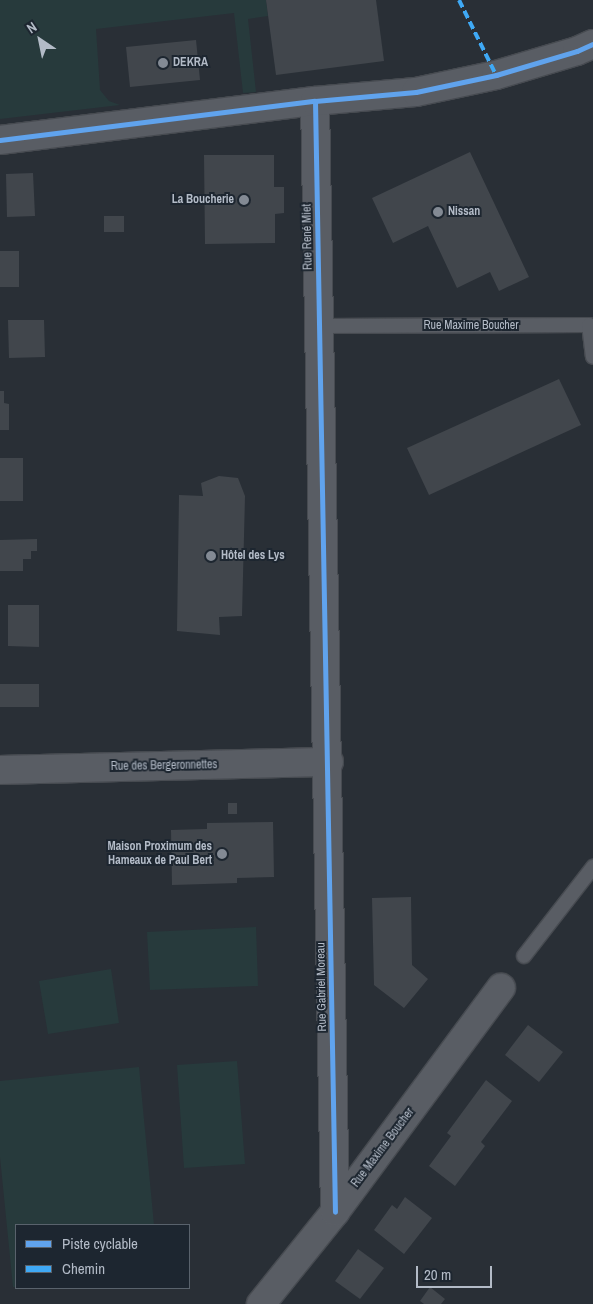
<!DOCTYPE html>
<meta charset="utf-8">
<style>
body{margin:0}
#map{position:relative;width:593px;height:1304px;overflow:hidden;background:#292f36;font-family:"Archivo Narrow",sans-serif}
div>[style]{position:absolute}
.green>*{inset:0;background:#273a3c}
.building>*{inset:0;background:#41464c}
.roads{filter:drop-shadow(1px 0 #474b51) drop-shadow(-1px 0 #474b51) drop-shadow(0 1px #474b51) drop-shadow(0 -1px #474b51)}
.service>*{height:14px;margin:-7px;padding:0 7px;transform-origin:7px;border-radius:7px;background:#595d64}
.minor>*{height:28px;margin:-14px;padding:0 14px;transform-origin:14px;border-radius:14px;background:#595d64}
.tertiary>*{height:28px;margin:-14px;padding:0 14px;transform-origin:14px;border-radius:14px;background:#595d64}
.quiet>*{height:4px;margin-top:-2px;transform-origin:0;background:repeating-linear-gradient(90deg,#3fa9f5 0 8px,transparent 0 12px)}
.cycleway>*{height:5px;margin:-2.5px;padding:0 2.5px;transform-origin:2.5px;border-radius:2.5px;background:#60a3ed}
.dots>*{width:14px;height:14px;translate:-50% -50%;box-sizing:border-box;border:2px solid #1d2630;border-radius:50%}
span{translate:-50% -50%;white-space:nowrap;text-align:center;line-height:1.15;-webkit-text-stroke:4px #1d2630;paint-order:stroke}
.poi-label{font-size:12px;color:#b3bbc7;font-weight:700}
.left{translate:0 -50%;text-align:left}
.right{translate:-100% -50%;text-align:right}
.street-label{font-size:12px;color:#b3bbc7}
.legend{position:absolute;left:15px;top:1224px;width:175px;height:65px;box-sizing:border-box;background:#1d2630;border:1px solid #59626c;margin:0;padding:6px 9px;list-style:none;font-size:15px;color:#b3bbc7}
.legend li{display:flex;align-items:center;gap:10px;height:25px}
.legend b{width:25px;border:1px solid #59626c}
.north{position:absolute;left:15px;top:15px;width:50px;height:50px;-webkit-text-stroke:4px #1d2630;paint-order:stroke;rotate:326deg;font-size:14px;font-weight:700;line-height:20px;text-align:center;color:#b3bbc7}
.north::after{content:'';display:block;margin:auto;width:18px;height:22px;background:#b3bbc7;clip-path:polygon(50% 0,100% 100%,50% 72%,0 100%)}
.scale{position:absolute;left:416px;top:1266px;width:76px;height:22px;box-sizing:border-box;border:2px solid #b3bbc7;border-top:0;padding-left:6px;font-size:15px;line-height:18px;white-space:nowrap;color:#b3bbc7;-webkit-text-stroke:4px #1d2630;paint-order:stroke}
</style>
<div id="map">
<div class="green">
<i style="clip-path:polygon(0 0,266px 0,268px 16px,248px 19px,256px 92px,243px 93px,234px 13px,96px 29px,100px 90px,109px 101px,120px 105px,0 119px)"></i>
<i style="clip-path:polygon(256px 927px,258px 986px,150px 990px,147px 932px)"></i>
<i style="clip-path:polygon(111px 969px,119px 1023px,48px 1034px,39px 981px)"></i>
<i style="clip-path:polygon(237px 1061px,245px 1164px,184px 1168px,177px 1065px)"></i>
<i style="clip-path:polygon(139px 1067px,154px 1225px,16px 1225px,16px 1287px,13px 1287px,0 1157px,0 1081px)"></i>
</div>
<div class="building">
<i style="clip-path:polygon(266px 0,376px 0,384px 61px,276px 75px)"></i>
<i style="clip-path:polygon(196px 40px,200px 80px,130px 87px,126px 47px)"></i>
<i style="clip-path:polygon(470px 152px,529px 277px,499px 291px,490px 272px,457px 288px,428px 226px,393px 243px,372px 198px)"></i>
<i style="clip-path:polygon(204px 155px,274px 155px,274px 187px,284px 187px,284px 213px,275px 214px,275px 243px,205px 244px)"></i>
<i style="clip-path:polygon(33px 173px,35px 216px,7px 217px,6px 174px)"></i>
<i style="clip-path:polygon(104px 216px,124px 216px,124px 232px,104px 232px)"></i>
<i style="clip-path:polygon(0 251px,19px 251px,19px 287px,0 287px)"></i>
<i style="clip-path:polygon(8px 320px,44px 320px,45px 357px,9px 358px)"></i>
<i style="clip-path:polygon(559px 379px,581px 425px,429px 495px,407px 448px)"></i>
<i style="clip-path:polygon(0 391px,4px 391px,4px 403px,9px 404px,9px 430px,0 430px)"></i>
<i style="clip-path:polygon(0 458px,23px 458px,23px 501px,0 501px)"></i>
<i style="clip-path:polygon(219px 476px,238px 478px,245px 496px,242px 616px,219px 617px,220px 635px,177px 631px,179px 495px,203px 496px,201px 483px)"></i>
<i style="clip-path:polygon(37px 539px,37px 551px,31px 551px,31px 559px,23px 559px,23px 571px,0 571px,0 540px)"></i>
<i style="clip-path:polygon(8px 605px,39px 605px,39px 647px,8px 646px)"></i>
<i style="clip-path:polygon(0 684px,39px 684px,39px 707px,0 707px)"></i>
<i style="clip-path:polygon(228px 803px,237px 803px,237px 814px,228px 814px)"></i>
<i style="clip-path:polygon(273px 822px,274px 877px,237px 878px,237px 883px,172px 885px,171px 830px,207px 829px,207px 823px)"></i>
<i style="clip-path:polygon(411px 897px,412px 965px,428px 979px,404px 1008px,374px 985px,372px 898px)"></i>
<i style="clip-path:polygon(528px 1025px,563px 1052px,539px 1082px,505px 1055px)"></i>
<i style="clip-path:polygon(486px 1080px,512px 1101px,481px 1142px,485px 1146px,455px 1186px,429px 1166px,451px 1136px,447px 1133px)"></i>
<i style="clip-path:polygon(405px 1197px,432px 1218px,404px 1254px,374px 1230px,392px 1205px,397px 1209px)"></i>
<i style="clip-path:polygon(358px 1249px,384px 1268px,360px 1299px,335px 1281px)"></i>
<i style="clip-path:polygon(430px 1287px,445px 1299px,441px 1304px,424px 1304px,420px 1301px)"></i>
</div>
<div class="roads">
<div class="service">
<i style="left:321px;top:326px;width:268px;rotate:-0.2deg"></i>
<i style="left:589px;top:325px;width:32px;rotate:83deg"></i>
<i style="left:524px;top:956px;width:113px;rotate:-52.2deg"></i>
</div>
<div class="minor">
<i style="left:0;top:770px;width:329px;rotate:-1.4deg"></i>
<i style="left:261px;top:1304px;width:118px;rotate:-51.2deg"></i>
<i style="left:335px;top:1212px;width:279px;rotate:-53.5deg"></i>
</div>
<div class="tertiary">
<i style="left:315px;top:101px;width:1111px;rotate:88.97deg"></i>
<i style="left:0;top:140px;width:317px;rotate:-7.1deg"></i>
<i style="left:315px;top:101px;width:101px;rotate:-5.1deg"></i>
<i style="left:416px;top:92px;width:82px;rotate:-12deg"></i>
<i style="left:496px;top:75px;width:84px;rotate:-16.5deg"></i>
<i style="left:577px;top:51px;width:17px;rotate:-24deg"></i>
</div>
</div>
<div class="quiet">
<i style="left:459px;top:0;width:84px;rotate:63.7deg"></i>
</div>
<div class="cycleway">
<i style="left:315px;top:101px;width:1111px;rotate:88.97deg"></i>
<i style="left:0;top:140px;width:317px;rotate:-7.1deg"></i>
<i style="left:315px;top:101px;width:101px;rotate:-5.1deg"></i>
<i style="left:416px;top:92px;width:82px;rotate:-12deg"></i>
<i style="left:496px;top:75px;width:84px;rotate:-16.5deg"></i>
<i style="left:577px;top:51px;width:17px;rotate:-24deg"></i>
</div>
<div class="dots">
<i style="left:163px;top:63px;background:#838a94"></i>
<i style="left:244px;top:200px;background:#838a94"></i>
<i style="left:438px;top:212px;background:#838a94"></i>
<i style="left:211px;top:556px;background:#838a94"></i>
<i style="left:222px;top:854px;background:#838a94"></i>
</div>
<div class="poi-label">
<span class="left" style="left:173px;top:63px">DEKRA</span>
<span class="right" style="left:234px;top:200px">La Boucherie</span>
<span class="left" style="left:448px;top:212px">Nissan</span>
<span class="left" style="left:221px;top:556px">Hôtel des Lys</span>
<span class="right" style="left:212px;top:854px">Maison Proximum des<br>Hameaux de Paul Bert</span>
</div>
<div class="street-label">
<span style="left:308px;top:237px;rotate:-91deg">Rue René Miet</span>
<span style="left:471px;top:326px">Rue Maxime Boucher</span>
<span style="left:164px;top:766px;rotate:-1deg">Rue des Bergeronnettes</span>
<span style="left:322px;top:987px;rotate:-91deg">Rue Gabriel Moreau</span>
<span style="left:383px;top:1148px;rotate:-53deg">Rue Maxime Boucher</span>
</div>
<ul class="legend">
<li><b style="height:6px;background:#60a3ed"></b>Piste cyclable</li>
<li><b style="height:6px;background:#3fa9f5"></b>Chemin</li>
</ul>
<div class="north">N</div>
<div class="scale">20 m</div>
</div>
